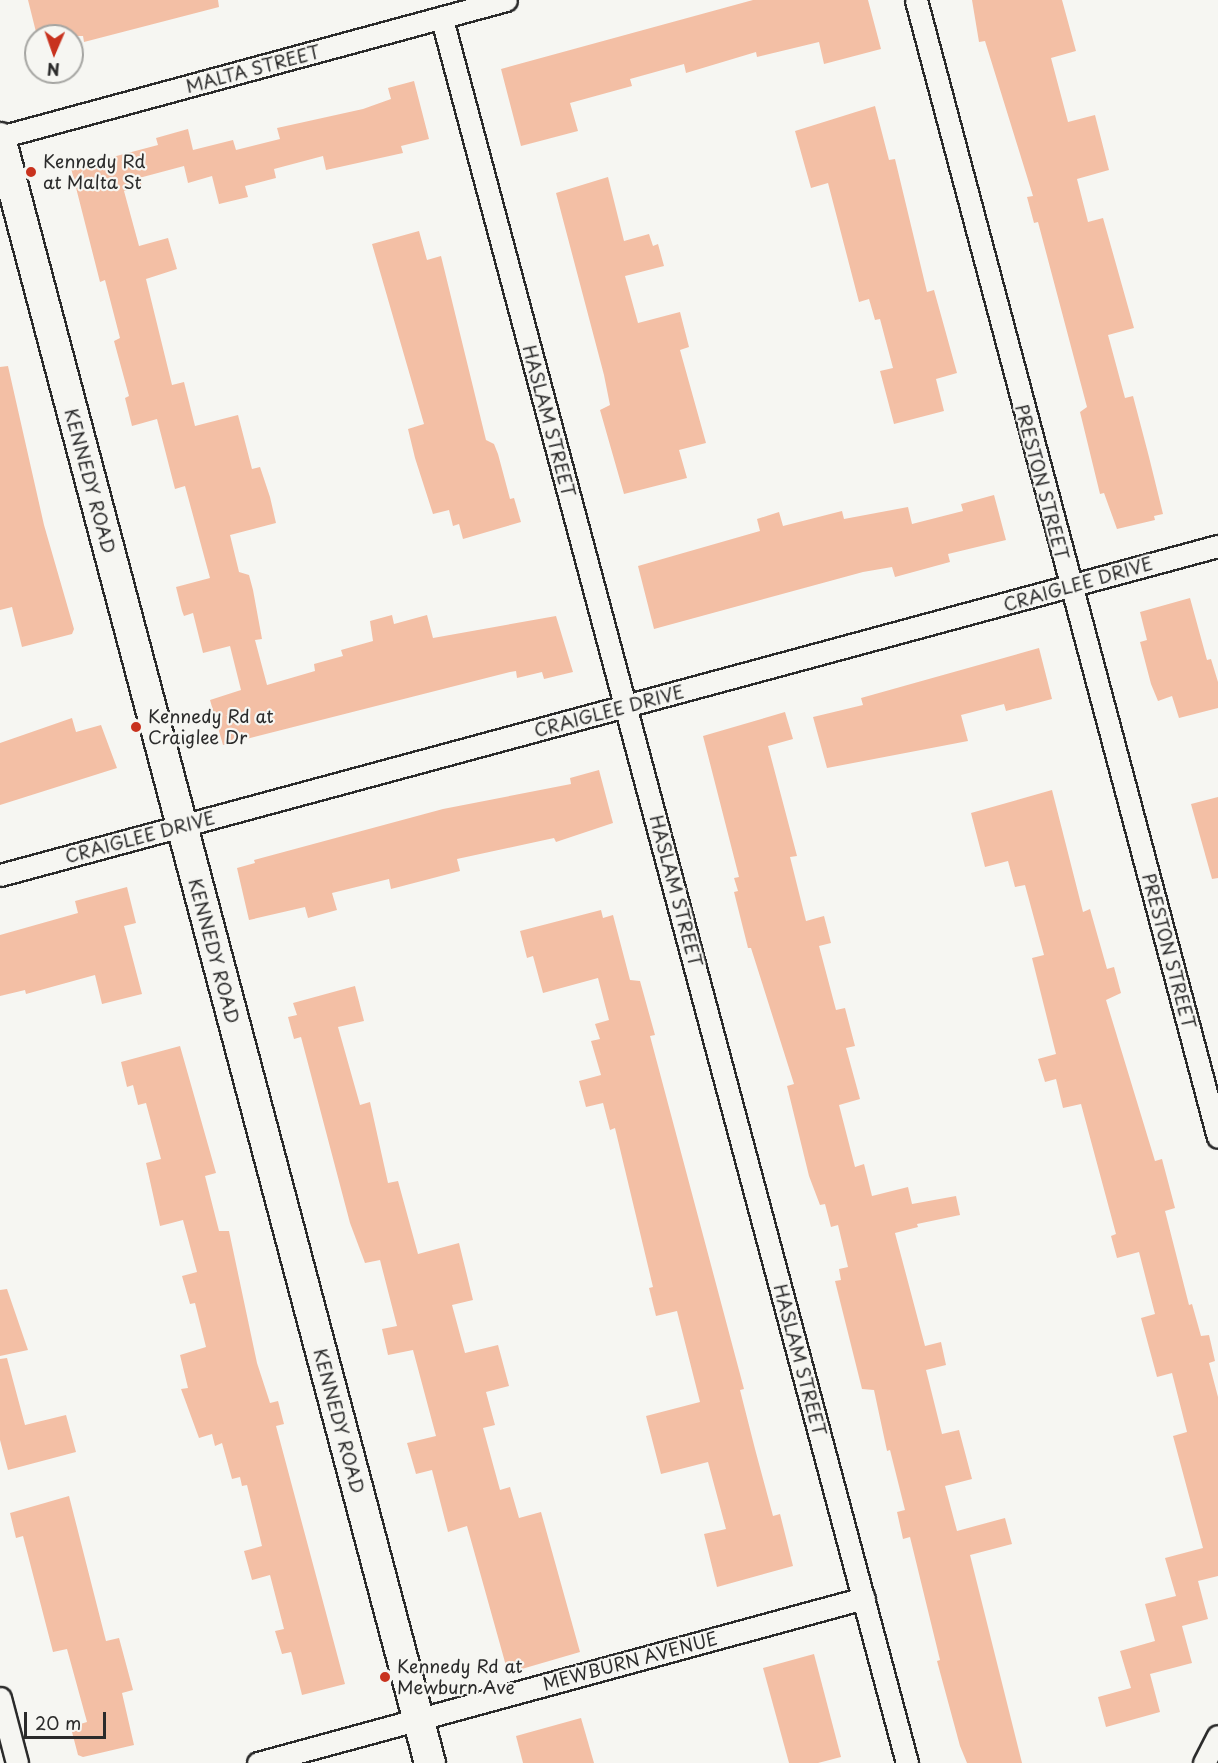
<!DOCTYPE html>
<style>
body{margin:0}
#map{position:relative;width:1218px;height:1763px;overflow:hidden;background:#f6f6f2;font-family:"Playpen Sans",sans-serif}
div>[style]{position:absolute}
.building>*{inset:0;background:#f3bfa5}
.roads{filter:drop-shadow(2px 0 #2b2b2b) drop-shadow(-2px 0 #2b2b2b) drop-shadow(0 2px #2b2b2b) drop-shadow(0 -2px #2b2b2b)}
.street>*{height:21px;margin:-10.5px;padding:0 10.5px;transform-origin:10.5px;border-radius:10.5px;background:#f6f6f2}
.secondary>*{height:30px;margin:-15px;padding:0 15px;transform-origin:15px;border-radius:15px;background:#f6f6f2}
.dots>*{width:16px;height:16px;translate:-50% -50%;box-sizing:border-box;border:3px solid #f6f6f2;border-radius:50%}
span{translate:-50% -50%;white-space:nowrap;text-align:center;line-height:1.15;-webkit-text-stroke:4.5px #f6f6f2;paint-order:stroke}
.street-label{font-size:18px;color:#2b2b2b}
.poi-label{font-size:18px;color:#2b2b2b}
.left{translate:0 -50%;text-align:left}
.north{position:absolute;left:24px;top:24px;width:60px;height:60px;box-sizing:border-box;background:#f6f6f2;border:2px solid #a5a5a2;border-radius:50%;rotate:182deg;font-size:16px;font-weight:700;line-height:24px;text-align:center;color:#2b2b2b}
.north::after{content:'';display:block;margin:auto;width:21px;height:27px;background:#c8321e;clip-path:polygon(50% 0,100% 100%,50% 72%,0 100%)}
.scale{position:absolute;left:24px;top:1712px;width:82px;height:27px;box-sizing:border-box;border:3px solid #2b2b2b;border-top:0;padding-left:8px;font-size:18px;line-height:21px;white-space:nowrap;color:#2b2b2b;-webkit-text-stroke:4px #f6f6f2;paint-order:stroke}
</style>
<div id="map">
<div class="building">
<i style="clip-path:polygon(28px 0,218px 0,219px 7px,84px 42px,83px 36px,37px 36px)"></i>
<i style="clip-path:polygon(753px 0,868px 0,881px 49px,824px 64px,819px 42px,757px 57px,756px 52px,686px 73px,684px 64px,630px 79px,632px 86px,570px 103px,578px 131px,521px 146px,501px 69px)"></i>
<i style="clip-path:polygon(972px 0,1062px 0,1076px 51px,1051px 58px,1068px 122px,1095px 115px,1109px 170px,1077px 179px,1088px 222px,1103px 218px,1134px 328px,1108px 335px,1125px 398px,1133px 396px,1149px 457px,1163px 514px,1154px 516px,1155px 520px,1117px 529px,1104px 493px,1100px 494px,1080px 412px,1087px 407px,1038px 222px,1034px 223px,1027px 197px,1033px 196px,985px 41px,979px 42px)"></i>
<i style="clip-path:polygon(414px 81px,429px 139px,401px 146px,403px 153px,326px 170px,323px 156px,274px 169px,276px 178px,245px 186px,248px 197px,219px 204px,212px 176px,188px 183px,184px 166px,139px 178px,142px 186px,124px 191px,139px 246px,168px 238px,177px 269px,146px 279px,172px 385px,184px 382px,195px 426px,238px 415px,252px 469px,260px 467px,270px 497px,276px 523px,230px 535px,239px 572px,249px 575px,253px 590px,262px 639px,255px 640px,267px 685px,315px 671px,314px 664px,343px 656px,341px 650px,373px 641px,370px 621px,392px 615px,394px 624px,427px 615px,433px 638px,556px 616px,573px 672px,544px 679px,542px 672px,517px 678px,516px 671px,510px 672px,223px 745px,210px 700px,241px 690px,230px 646px,203px 653px,193px 613px,184px 616px,182px 611px,176px 587px,210px 578px,185px 486px,175px 489px,157px 419px,132px 426px,125px 398px,129px 396px,114px 341px,120px 338px,105px 280px,100px 282px,71px 168px,158px 145px,156px 138px,188px 129px,193px 150px,233px 140px,236px 150px,280px 139px,277px 128px,363px 109px,391px 99px,388px 88px)"></i>
<i style="clip-path:polygon(875px 106px,889px 160px,895px 159px,927px 292px,934px 290px,957px 373px,936px 379px,944px 411px,894px 424px,880px 371px,893px 368px,880px 319px,875px 320px,869px 299px,859px 302px,828px 183px,811px 188px,795px 131px)"></i>
<i style="clip-path:polygon(608px 177px,624px 241px,649px 234px,653px 246px,658px 244px,664px 266px,625px 276px,638px 323px,680px 312px,689px 347px,680px 350px,706px 443px,679px 450px,687px 478px,624px 494px,600px 410px,610px 405px,604px 375px,556px 193px)"></i>
<i style="clip-path:polygon(419px 231px,427px 260px,441px 256px,486px 440px,494px 444px,498px 454px,510px 499px,514px 498px,521px 522px,463px 539px,459px 524px,453px 526px,449px 510px,433px 514px,415px 458px,408px 429px,424px 424px,372px 244px)"></i>
<i style="clip-path:polygon(8px 366px,44px 525px,74px 629px,72px 634px,22px 647px,12px 607px,0 610px,0 367px)"></i>
<i style="clip-path:polygon(994px 495px,1006px 540px,948px 554px,950px 562px,895px 577px,892px 567px,863px 572px,654px 629px,638px 566px,760px 531px,757px 519px,779px 512px,783px 526px,842px 511px,844px 519px,908px 507px,912px 524px,963px 511px,961px 504px)"></i>
<i style="clip-path:polygon(1190px 598px,1207px 660px,1211px 659px,1218px 682px,1218px 708px,1179px 718px,1172px 696px,1158px 701px,1151px 684px,1140px 642px,1147px 640px,1140px 612px)"></i>
<i style="clip-path:polygon(1039px 648px,1052px 699px,1006px 711px,1004px 704px,961px 715px,968px 741px,827px 768px,813px 717px,863px 705px,861px 698px)"></i>
<i style="clip-path:polygon(785px 712px,793px 739px,768px 746px,797px 856px,790px 857px,806px 921px,824px 916px,831px 943px,819px 946px,836px 1010px,845px 1008px,855px 1046px,846px 1048px,860px 1099px,839px 1105px,855px 1167px,864px 1164px,872px 1196px,908px 1187px,912px 1204px,956px 1196px,960px 1215px,917px 1224px,918px 1227px,895px 1233px,925px 1346px,941px 1342px,946px 1365px,926px 1370px,942px 1434px,959px 1430px,972px 1479px,945px 1486px,957px 1531px,1005px 1518px,1012px 1544px,970px 1555px,1022px 1763px,967px 1763px,960px 1746px,937px 1661px,940px 1660px,910px 1537px,903px 1539px,897px 1512px,905px 1510px,890px 1450px,887px 1451px,874px 1390px,862px 1389px,835px 1281px,841px 1280px,839px 1269px,848px 1267px,838px 1225px,831px 1227px,825px 1204px,820px 1205px,809px 1176px,787px 1086px,794px 1084px,751px 948px,748px 948px,734px 892px,738px 891px,734px 878px,739px 877px,703px 736px)"></i>
<i style="clip-path:polygon(72px 718px,76px 732px,101px 725px,117px 768px,0 805px,0 743px)"></i>
<i style="clip-path:polygon(599px 770px,613px 823px,556px 842px,554px 838px,457px 859px,460px 871px,391px 889px,389px 879px,332px 893px,337px 910px,308px 918px,305px 907px,249px 920px,237px 868px,255px 863px,254px 860px,443px 809px,571px 784px,570px 778px)"></i>
<i style="clip-path:polygon(1052px 790px,1083px 912px,1090px 909px,1107px 969px,1114px 967px,1121px 993px,1106px 1000px,1155px 1161px,1162px 1159px,1175px 1208px,1165px 1211px,1189px 1305px,1192px 1304px,1201px 1336px,1209px 1335px,1215px 1361px,1209px 1363px,1218px 1397px,1218px 1576px,1198px 1581px,1208px 1619px,1182px 1626px,1192px 1663px,1150px 1674px,1160px 1712px,1106px 1727px,1098px 1697px,1131px 1688px,1120px 1651px,1155px 1641px,1145px 1604px,1176px 1596px,1165px 1558px,1203px 1548px,1173px 1436px,1187px 1432px,1172px 1373px,1157px 1377px,1141px 1318px,1155px 1314px,1139px 1252px,1117px 1258px,1111px 1236px,1116px 1234px,1081px 1104px,1063px 1108px,1056px 1079px,1045px 1082px,1038px 1059px,1056px 1054px,1032px 958px,1044px 955px,1025px 885px,1015px 887px,1008px 861px,985px 867px,971px 813px)"></i>
<i style="clip-path:polygon(1218px 797px,1218px 878px,1212px 879px,1191px 804px)"></i>
<i style="clip-path:polygon(127px 887px,136px 923px,124px 926px,142px 994px,102px 1004px,95px 975px,26px 994px,25px 990px,0 996px,0 935px,78px 913px,75px 901px)"></i>
<i style="clip-path:polygon(601px 910px,603px 918px,613px 915px,630px 980px,640px 981px,655px 1035px,650px 1036px,744px 1389px,740px 1390px,755px 1449px,773px 1516px,780px 1514px,793px 1566px,717px 1587px,704px 1534px,726px 1529px,708px 1462px,661px 1474px,646px 1416px,700px 1402px,677px 1311px,656px 1316px,649px 1288px,653px 1287px,615px 1128px,610px 1130px,603px 1103px,586px 1107px,579px 1081px,601px 1075px,591px 1041px,600px 1039px,595px 1024px,609px 1020px,598px 978px,543px 993px,533px 956px,527px 958px,520px 931px)"></i>
<i style="clip-path:polygon(355px 986px,364px 1021px,338px 1027px,360px 1105px,370px 1102px,388px 1183px,398px 1181px,418px 1254px,459px 1243px,473px 1300px,452px 1305px,465px 1353px,498px 1345px,509px 1386px,486px 1392px,495px 1425px,483px 1428px,500px 1490px,510px 1487px,519px 1518px,541px 1512px,580px 1652px,508px 1673px,467px 1526px,448px 1532px,432px 1470px,416px 1474px,407px 1443px,436px 1436px,413px 1350px,388px 1355px,382px 1329px,397px 1326px,380px 1260px,365px 1263px,350px 1223px,301px 1037px,294px 1039px,288px 1017px,297px 1015px,293px 1003px)"></i>
<i style="clip-path:polygon(180px 1046px,216px 1173px,205px 1176px,219px 1231px,229px 1231px,257px 1363px,270px 1403px,278px 1401px,284px 1424px,276px 1426px,345px 1684px,302px 1695px,292px 1655px,291px 1652px,282px 1654px,275px 1631px,284px 1629px,270px 1575px,252px 1580px,244px 1551px,262px 1546px,247px 1485px,242px 1486px,240px 1477px,232px 1479px,222px 1443px,215px 1446px,212px 1434px,199px 1438px,181px 1389px,188px 1388px,180px 1355px,206px 1347px,195px 1303px,190px 1304px,182px 1276px,197px 1272px,183px 1220px,160px 1226px,146px 1163px,161px 1159px,146px 1103px,138px 1105px,133px 1085px,127px 1087px,121px 1062px)"></i>
<i style="clip-path:polygon(7px 1289px,28px 1350px,0 1356px,0 1290px)"></i>
<i style="clip-path:polygon(7px 1358px,25px 1425px,66px 1415px,76px 1452px,8px 1470px,0 1440px,0 1359px)"></i>
<i style="clip-path:polygon(69px 1496px,106px 1641px,119px 1638px,133px 1690px,122px 1693px,134px 1745px,83px 1757px,78px 1755px,72px 1732px,79px 1730px,77px 1725px,87px 1722px,67px 1649px,53px 1652px,23px 1536px,16px 1538px,10px 1513px)"></i>
<i style="clip-path:polygon(814px 1654px,841px 1757px,818px 1763px,789px 1763px,763px 1668px)"></i>
<i style="clip-path:polygon(581px 1718px,594px 1763px,523px 1763px,516px 1736px)"></i>
</div>
<div class="roads">
<div class="street">
<i style="left:916px;top:0;width:1176px;rotate:75.13deg"></i>
<i style="left:442px;top:19px;width:1805px;rotate:75.07deg"></i>
<i style="left:0;top:137px;width:524px;rotate:-15.15deg"></i>
<i style="left:0;top:875px;width:1262px;rotate:-15.12deg"></i>
<i style="left:0;top:1698px;width:67px;rotate:75.3deg"></i>
<i style="left:258px;top:1763px;width:628px;rotate:-15.23deg"></i>
<i style="left:1204px;top:1763px;width:30px;rotate:-63deg"></i>
</div>
<div class="secondary">
<i style="left:0;top:138px;width:1681px;rotate:75.18deg"></i>
</div>
</div>
<div class="dots">
<i style="left:31px;top:172px;background:#c8321e"></i>
<i style="left:136px;top:727px;background:#c8321e"></i>
<i style="left:385px;top:1677px;background:#c8321e"></i>
</div>
<div class="street-label">
<span style="left:253px;top:69px;rotate:-15deg">MALTA STREET</span>
<span style="left:549px;top:421px;rotate:75deg">HASLAM STREET</span>
<span style="left:90px;top:481px;rotate:75deg">KENNEDY ROAD</span>
<span style="left:1042px;top:482px;rotate:75deg">PRESTON STREET</span>
<span style="left:1078px;top:584px;rotate:-16deg">CRAIGLEE DRIVE</span>
<span style="left:609px;top:711px;rotate:-15deg">CRAIGLEE DRIVE</span>
<span style="left:140px;top:837px;rotate:-15deg">CRAIGLEE DRIVE</span>
<span style="left:676px;top:891px;rotate:75deg">HASLAM STREET</span>
<span style="left:214px;top:951px;rotate:75deg">KENNEDY ROAD</span>
<span style="left:1169px;top:951px;rotate:75deg">PRESTON STREET</span>
<span style="left:800px;top:1360px;rotate:75deg">HASLAM STREET</span>
<span style="left:339px;top:1421px;rotate:75deg">KENNEDY ROAD</span>
<span style="left:630px;top:1661px;rotate:-15deg">MEWBURN AVENUE</span>
</div>
<div class="poi-label">
<span class="left" style="left:43px;top:172px">Kennedy Rd<br>at Malta St</span>
<span class="left" style="left:148px;top:727px">Kennedy Rd at<br>Craiglee Dr</span>
<span class="left" style="left:397px;top:1677px">Kennedy Rd at<br>Mewburn Ave</span>
</div>
<div class="north">N</div>
<div class="scale">20 m</div>
</div>
